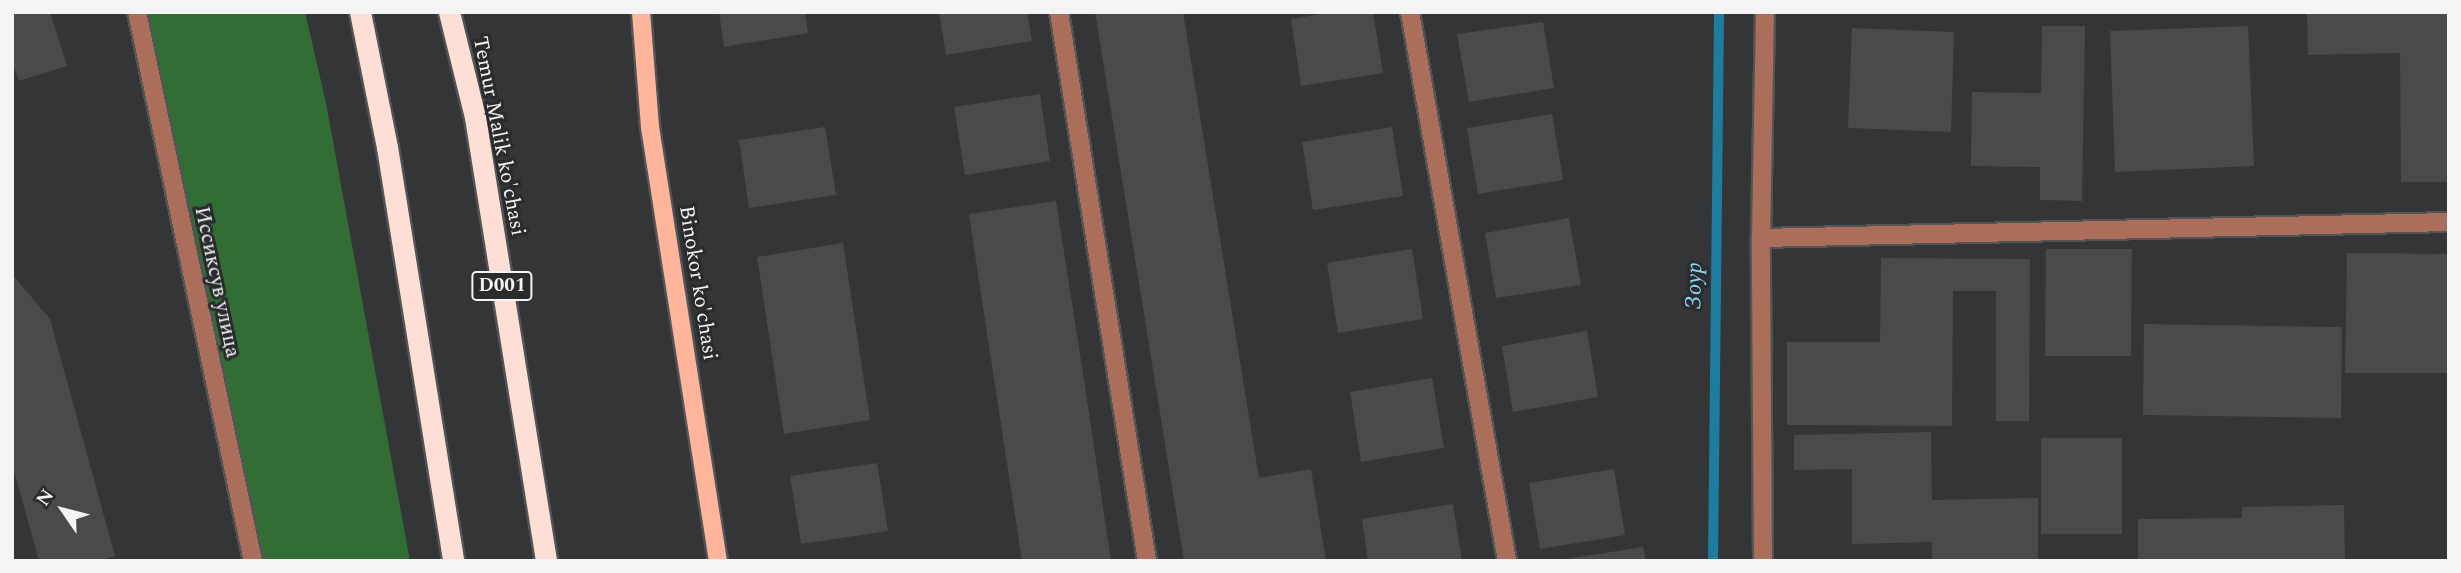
<!DOCTYPE html>
<meta charset="utf-8">
<style>
body{margin:0}
#map{position:relative;width:2461px;height:573px;overflow:hidden;background:#343537;font-family:Spectral,serif}
div>[style]{position:absolute}
.green>*{inset:0;background:#316d35}
.stream>*{height:10px;margin:-5px;padding:0 5px;transform-origin:5px;border-radius:5px;background:#1d7d9e}
.building>*{inset:0;background:#4a4a4d}
.roads{filter:drop-shadow(2px 0 #535456) drop-shadow(-2px 0 #535456) drop-shadow(0 2px #535456) drop-shadow(0 -2px #535456)}
.minor>*{height:18px;margin:-9px;padding:0 9px;transform-origin:9px;border-radius:9px;background:#aa6e5a}
.major>*{height:18px;margin:-9px;padding:0 9px;transform-origin:9px;border-radius:9px;background:#feb59c}
.highway>*{height:21px;margin:-10.5px;padding:0 10.5px;transform-origin:10.5px;border-radius:10.5px;background:#fddfd5}
span{translate:-50% -50%;white-space:nowrap;text-align:center;line-height:1.15;-webkit-text-stroke:6px #2a2b2d;paint-order:stroke}
.shield-label span{padding:2px 5px;background:#2a2b2d;border:2px solid;border-radius:5px;-webkit-text-stroke-width:0}
.shield-label{font-size:19px;color:#f4f4f6;font-weight:700}
.street-label{font-size:21px;color:#f4f4f6}
.water-label{font-size:23px;color:#87d7f9;font-style:italic}
.frame{position:absolute;inset:0;border:14px solid #f4f4f6;pointer-events:none}
.north{position:absolute;left:28px;top:475px;width:70px;height:70px;-webkit-text-stroke:5px #2a2b2d;paint-order:stroke;rotate:305deg;font-size:19px;font-weight:700;line-height:28px;text-align:center;color:#f4f4f6}
.north::after{content:'';display:block;margin:auto;width:24px;height:32px;background:#f4f4f6;clip-path:polygon(50% 0,100% 100%,50% 72%,0 100%)}
</style>
<div id="map">
<div class="green">
<i style="clip-path:polygon(137px 12px,305px 12px,326px 103px,410px 561px,253px 561px)"></i>
</div>
<div class="stream">
<i style="left:1713px;top:561px;width:549px;rotate:-89.37deg"></i>
</div>
<div class="building">
<i style="clip-path:polygon(12px 12px,50px 12px,67px 66px,19px 81px,12px 62px)"></i>
<i style="clip-path:polygon(719px 12px,805px 12px,808px 33px,724px 47px)"></i>
<i style="clip-path:polygon(939px 12px,1027px 12px,1032px 41px,946px 55px)"></i>
<i style="clip-path:polygon(1095px 12px,1183px 12px,1259px 478px,1311px 469px,1326px 561px,1184px 561px)"></i>
<i style="clip-path:polygon(1333px 12px,1373px 12px,1383px 73px,1301px 86px,1291px 19px)"></i>
<i style="clip-path:polygon(2307px 12px,2447px 12px,2448px 182px,2401px 182px,2400px 53px,2308px 55px)"></i>
<i style="clip-path:polygon(1543px 22px,1554px 88px,1469px 102px,1457px 34px)"></i>
<i style="clip-path:polygon(2042px 26px,2085px 26px,2082px 201px,2040px 200px,2040px 167px,1971px 166px,1972px 92px,2041px 93px)"></i>
<i style="clip-path:polygon(2248px 26px,2254px 166px,2115px 172px,2110px 31px)"></i>
<i style="clip-path:polygon(1852px 28px,1954px 32px,1951px 132px,1848px 128px)"></i>
<i style="clip-path:polygon(1040px 94px,1050px 161px,965px 175px,954px 107px)"></i>
<i style="clip-path:polygon(1552px 114px,1563px 180px,1478px 194px,1467px 128px)"></i>
<i style="clip-path:polygon(825px 127px,836px 195px,749px 208px,739px 140px)"></i>
<i style="clip-path:polygon(1392px 127px,1403px 196px,1313px 210px,1302px 142px)"></i>
<i style="clip-path:polygon(1056px 201px,1085px 386px,1111px 561px,1022px 561px,980px 288px,969px 214px)"></i>
<i style="clip-path:polygon(1569px 218px,1581px 285px,1496px 298px,1485px 233px)"></i>
<i style="clip-path:polygon(843px 243px,870px 420px,784px 434px,757px 257px)"></i>
<i style="clip-path:polygon(1412px 249px,1423px 319px,1338px 333px,1327px 263px)"></i>
<i style="clip-path:polygon(2046px 249px,2132px 249px,2131px 356px,2045px 356px)"></i>
<i style="clip-path:polygon(2347px 253px,2449px 254px,2449px 373px,2345px 373px)"></i>
<i style="clip-path:polygon(1881px 258px,2030px 259px,2029px 421px,1996px 421px,1996px 291px,1953px 291px,1952px 426px,1787px 425px,1787px 342px,1880px 342px)"></i>
<i style="clip-path:polygon(12px 274px,50px 319px,115px 556px,98px 561px,39px 561px,12px 464px)"></i>
<i style="clip-path:polygon(2144px 324px,2342px 327px,2341px 418px,2143px 415px)"></i>
<i style="clip-path:polygon(1587px 331px,1598px 397px,1513px 412px,1502px 346px)"></i>
<i style="clip-path:polygon(1432px 378px,1444px 448px,1361px 462px,1350px 392px)"></i>
<i style="clip-path:polygon(1931px 432px,1932px 500px,2038px 498px,2038px 561px,1932px 561px,1932px 542px,1852px 544px,1852px 469px,1794px 470px,1794px 435px)"></i>
<i style="clip-path:polygon(2041px 438px,2122px 438px,2122px 534px,2041px 534px)"></i>
<i style="clip-path:polygon(877px 463px,888px 531px,801px 544px,790px 476px)"></i>
<i style="clip-path:polygon(1614px 469px,1625px 535px,1540px 549px,1529px 483px)"></i>
<i style="clip-path:polygon(1453px 504px,1462px 561px,1368px 561px,1362px 519px)"></i>
<i style="clip-path:polygon(2344px 505px,2345px 561px,2138px 561px,2138px 519px,2242px 518px,2242px 507px)"></i>
<i style="clip-path:polygon(1643px 547px,1646px 561px,1566px 561px,1566px 559px)"></i>
</div>
<div class="roads">
<div class="minor">
<i style="left:137px;top:12px;width:561px;rotate:78.07deg"></i>
<i style="left:1059px;top:12px;width:556px;rotate:80.89deg"></i>
<i style="left:1410px;top:12px;width:558px;rotate:79.98deg"></i>
<i style="left:1761px;top:238px;width:688px;rotate:-1.33deg"></i>
<i style="left:1763px;top:561px;width:323px;rotate:-90.4deg"></i>
<i style="left:1761px;top:238px;width:226px;rotate:-89deg"></i>
</div>
<div class="major">
<i style="left:641px;top:12px;width:115px;rotate:85.5deg"></i>
<i style="left:650px;top:127px;width:439px;rotate:81.1deg"></i>
</div>
<div class="highway">
<i style="left:360px;top:12px;width:138px;rotate:78.7deg"></i>
<i style="left:387px;top:147px;width:419px;rotate:80.9deg"></i>
<i style="left:449px;top:12px;width:108px;rotate:76.1deg"></i>
<i style="left:475px;top:117px;width:450px;rotate:80.9deg"></i>
</div>
</div>
<div class="shield-label">
<span style="left:502px;top:286px">D001</span>
</div>
<div class="street-label">
<span style="left:499px;top:136px;rotate:79deg">Temur Malik ko'chasi</span>
<span style="left:217px;top:282px;rotate:78deg">Иссиксув улица</span>
<span style="left:698px;top:283px;rotate:81deg">Binokor ko'chasi</span>
</div>
<div class="water-label">
<span style="left:1695px;top:286px;rotate:-89deg">Зоур</span>
</div>
<div class="frame"></div>
<div class="north">N</div>
</div>
